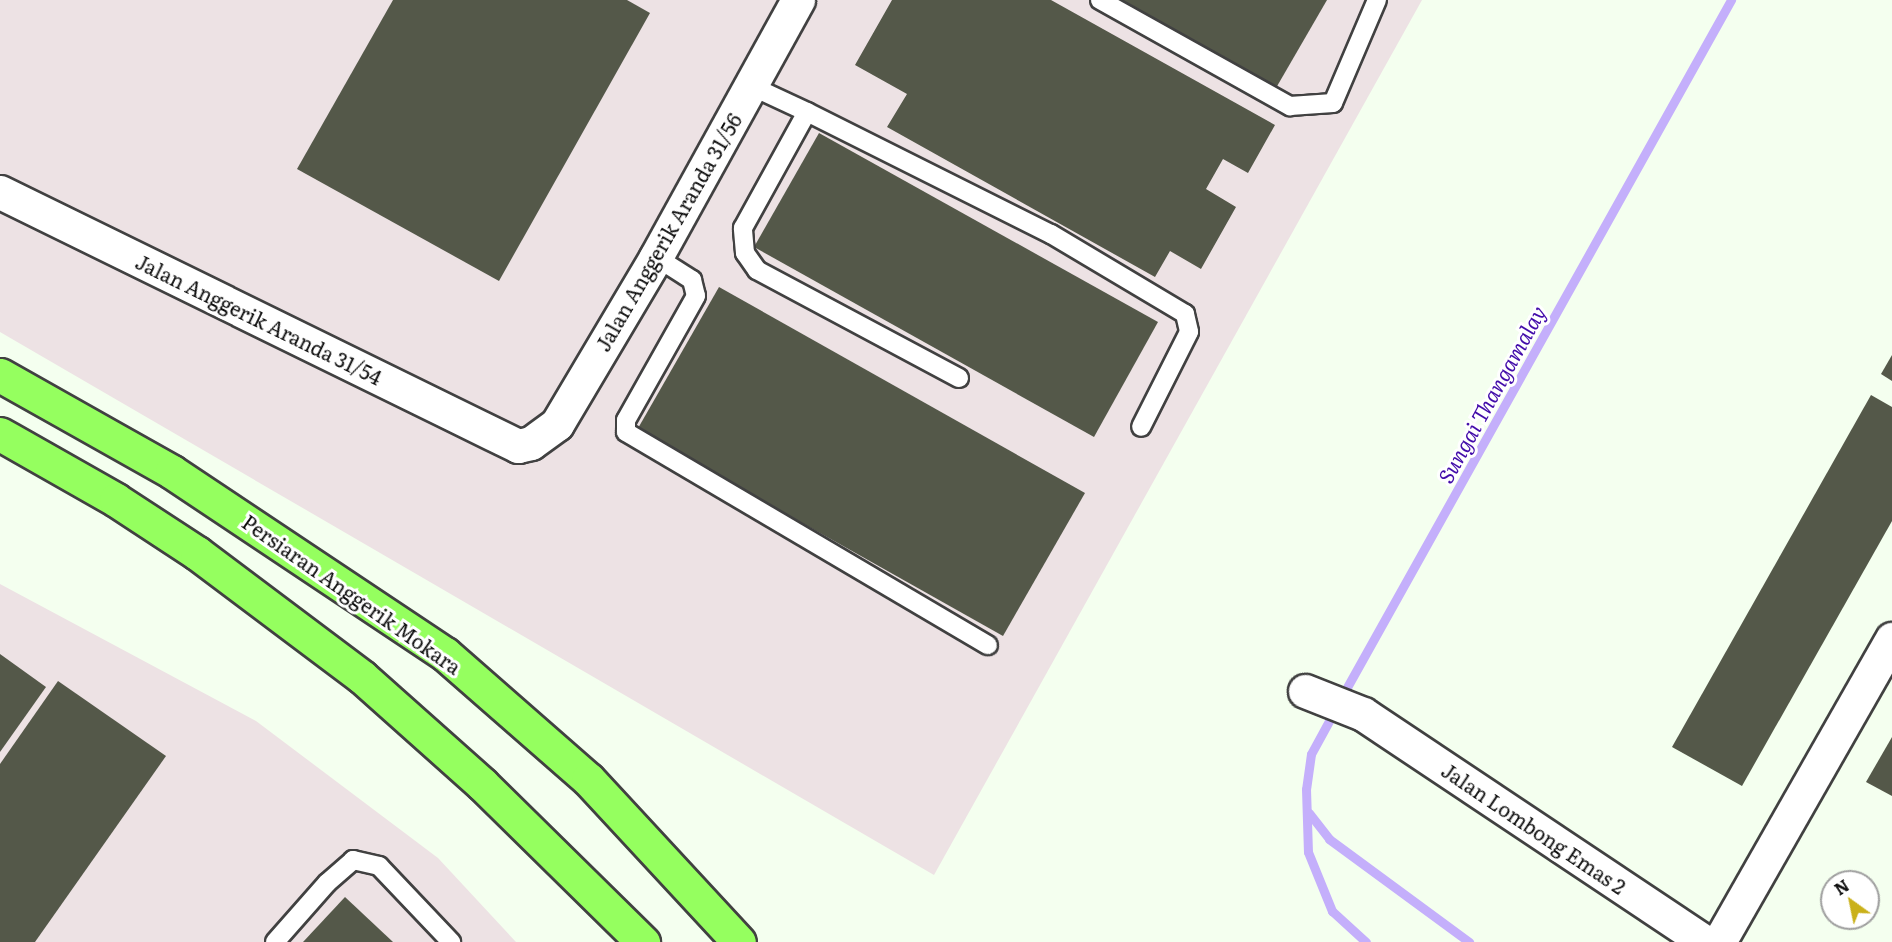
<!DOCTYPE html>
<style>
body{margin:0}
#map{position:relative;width:1892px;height:942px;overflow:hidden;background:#f4ffef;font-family:Literata,serif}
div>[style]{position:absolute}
.industrial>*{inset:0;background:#ede2e4}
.stream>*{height:9px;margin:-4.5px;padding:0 4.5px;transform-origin:4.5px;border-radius:4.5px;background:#c4affb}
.building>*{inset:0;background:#545849}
.roads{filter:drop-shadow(2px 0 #414141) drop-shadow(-2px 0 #414141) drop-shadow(0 2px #414141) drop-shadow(0 -2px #414141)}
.service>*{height:18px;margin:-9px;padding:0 9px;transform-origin:9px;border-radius:9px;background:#fff}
.minor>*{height:33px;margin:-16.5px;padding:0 16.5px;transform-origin:16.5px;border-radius:16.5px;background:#fff}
.primary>*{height:33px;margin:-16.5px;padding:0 16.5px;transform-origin:16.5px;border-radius:16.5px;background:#95ff5f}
span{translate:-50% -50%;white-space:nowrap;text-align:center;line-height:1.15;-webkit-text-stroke:6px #fff;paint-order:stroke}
.street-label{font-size:20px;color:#0e0e0e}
.water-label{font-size:21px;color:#430daa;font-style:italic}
.north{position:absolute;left:1820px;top:870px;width:60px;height:60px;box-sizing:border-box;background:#fff;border:2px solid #9f9f9f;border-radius:50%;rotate:327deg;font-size:16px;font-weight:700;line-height:24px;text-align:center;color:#0e0e0e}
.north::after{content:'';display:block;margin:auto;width:21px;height:27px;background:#cab11a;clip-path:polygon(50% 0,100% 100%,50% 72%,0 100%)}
</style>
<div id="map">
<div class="industrial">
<i style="clip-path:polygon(0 0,1422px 0,934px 875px,0 332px)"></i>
<i style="clip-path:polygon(0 584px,256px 721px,438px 858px,516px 942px,0 942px)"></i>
</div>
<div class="stream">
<i style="left:1341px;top:698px;width:800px;rotate:-60.81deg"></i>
<i style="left:1335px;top:710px;width:50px;rotate:118.6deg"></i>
<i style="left:1311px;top:754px;width:35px;rotate:98deg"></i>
<i style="left:1306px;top:789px;width:63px;rotate:88.2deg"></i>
<i style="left:1308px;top:852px;width:64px;rotate:67.9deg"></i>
<i style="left:1332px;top:911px;width:46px;rotate:42.4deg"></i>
<i style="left:1309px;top:813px;width:33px;rotate:52deg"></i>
<i style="left:1329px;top:839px;width:174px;rotate:36.3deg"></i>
</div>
<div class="building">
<i style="clip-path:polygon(393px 0,627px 0,650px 13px,499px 281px,297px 169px)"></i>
<i style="clip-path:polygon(892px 0,1051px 0,1275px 125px,1248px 173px,1223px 159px,1206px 189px,1236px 207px,1201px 269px,1170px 251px,1155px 277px,887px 127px,907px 94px,855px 65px)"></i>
<i style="clip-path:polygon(1120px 0,1327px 0,1276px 88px)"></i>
<i style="clip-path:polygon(819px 133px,1158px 322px,1094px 437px,754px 247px)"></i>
<i style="clip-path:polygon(719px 287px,1085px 493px,1003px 636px,637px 430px)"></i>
<i style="clip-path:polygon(1892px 355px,1892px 381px,1881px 374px)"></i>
<i style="clip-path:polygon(1871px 395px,1892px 407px,1892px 521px,1742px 786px,1672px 747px)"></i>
<i style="clip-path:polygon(0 654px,46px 687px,0 752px)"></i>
<i style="clip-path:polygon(58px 681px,166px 756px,35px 942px,0 942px,0 764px)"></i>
<i style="clip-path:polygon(1892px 737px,1892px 796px,1866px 782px)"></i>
<i style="clip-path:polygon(345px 897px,393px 942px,303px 942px)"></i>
</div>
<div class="roads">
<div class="service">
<i style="left:1100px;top:0;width:218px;rotate:29.2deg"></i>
<i style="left:1290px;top:106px;width:43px;rotate:-4deg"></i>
<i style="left:1333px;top:103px;width:112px;rotate:-66.9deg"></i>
<i style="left:751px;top:86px;width:62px;rotate:24.9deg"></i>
<i style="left:656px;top:257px;width:43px;rotate:32.6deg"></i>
<i style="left:692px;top:280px;width:16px;rotate:76deg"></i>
<i style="left:696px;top:296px;width:142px;rotate:119.4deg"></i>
<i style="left:626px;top:420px;width:12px;rotate:90deg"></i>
<i style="left:626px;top:432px;width:420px;rotate:30.5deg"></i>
<i style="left:959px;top:378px;width:229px;rotate:-151.9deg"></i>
<i style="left:757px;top:270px;width:21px;rotate:-125deg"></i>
<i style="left:745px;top:253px;width:25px;rotate:-95deg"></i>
<i style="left:743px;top:228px;width:132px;rotate:-61.1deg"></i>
<i style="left:807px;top:112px;width:273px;rotate:26.6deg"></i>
<i style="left:1051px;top:234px;width:156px;rotate:30.8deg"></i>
<i style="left:1185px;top:314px;width:18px;rotate:77deg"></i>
<i style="left:1189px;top:332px;width:106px;rotate:116.8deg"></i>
<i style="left:275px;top:942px;width:79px;rotate:-48.6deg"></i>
<i style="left:327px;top:883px;width:35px;rotate:-41deg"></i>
<i style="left:353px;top:860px;width:27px;rotate:13deg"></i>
<i style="left:379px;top:866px;width:105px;rotate:46.5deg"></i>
</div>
<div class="minor">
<i style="left:0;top:192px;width:577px;rotate:26.12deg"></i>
<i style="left:518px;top:446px;width:13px;rotate:-13deg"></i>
<i style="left:531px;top:443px;width:32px;rotate:-36deg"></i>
<i style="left:557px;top:424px;width:194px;rotate:-59.3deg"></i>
<i style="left:656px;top:257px;width:294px;rotate:-61.1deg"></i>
<i style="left:1305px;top:691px;width:62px;rotate:21.6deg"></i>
<i style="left:1363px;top:714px;width:411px;rotate:33.7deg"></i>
<i style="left:1719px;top:942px;width:349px;rotate:-60.3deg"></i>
</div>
<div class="primary">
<i style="left:0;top:375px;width:197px;rotate:29.4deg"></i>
<i style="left:172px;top:472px;width:328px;rotate:33.7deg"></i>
<i style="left:445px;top:654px;width:190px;rotate:41.2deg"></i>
<i style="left:588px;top:779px;width:222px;rotate:47.2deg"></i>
<i style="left:0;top:434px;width:133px;rotate:29.6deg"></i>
<i style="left:116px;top:500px;width:97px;rotate:33.2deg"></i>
<i style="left:197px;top:553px;width:206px;rotate:36.9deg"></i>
<i style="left:362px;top:677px;width:161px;rotate:41.7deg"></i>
<i style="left:482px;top:784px;width:226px;rotate:44.5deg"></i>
</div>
</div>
<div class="street-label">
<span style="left:668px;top:232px;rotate:-60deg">Jalan Anggerik Aranda 31/56</span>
<span style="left:259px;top:319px;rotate:26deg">Jalan Anggerik Aranda 31/54</span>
<span style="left:352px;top:594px;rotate:35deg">Persiaran Anggerik Mokara</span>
<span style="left:1534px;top:828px;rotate:34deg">Jalan Lombong Emas 2</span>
</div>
<div class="water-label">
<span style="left:1491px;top:394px;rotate:-61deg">Sungai Thangamalay</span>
</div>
<div class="north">N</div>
</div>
